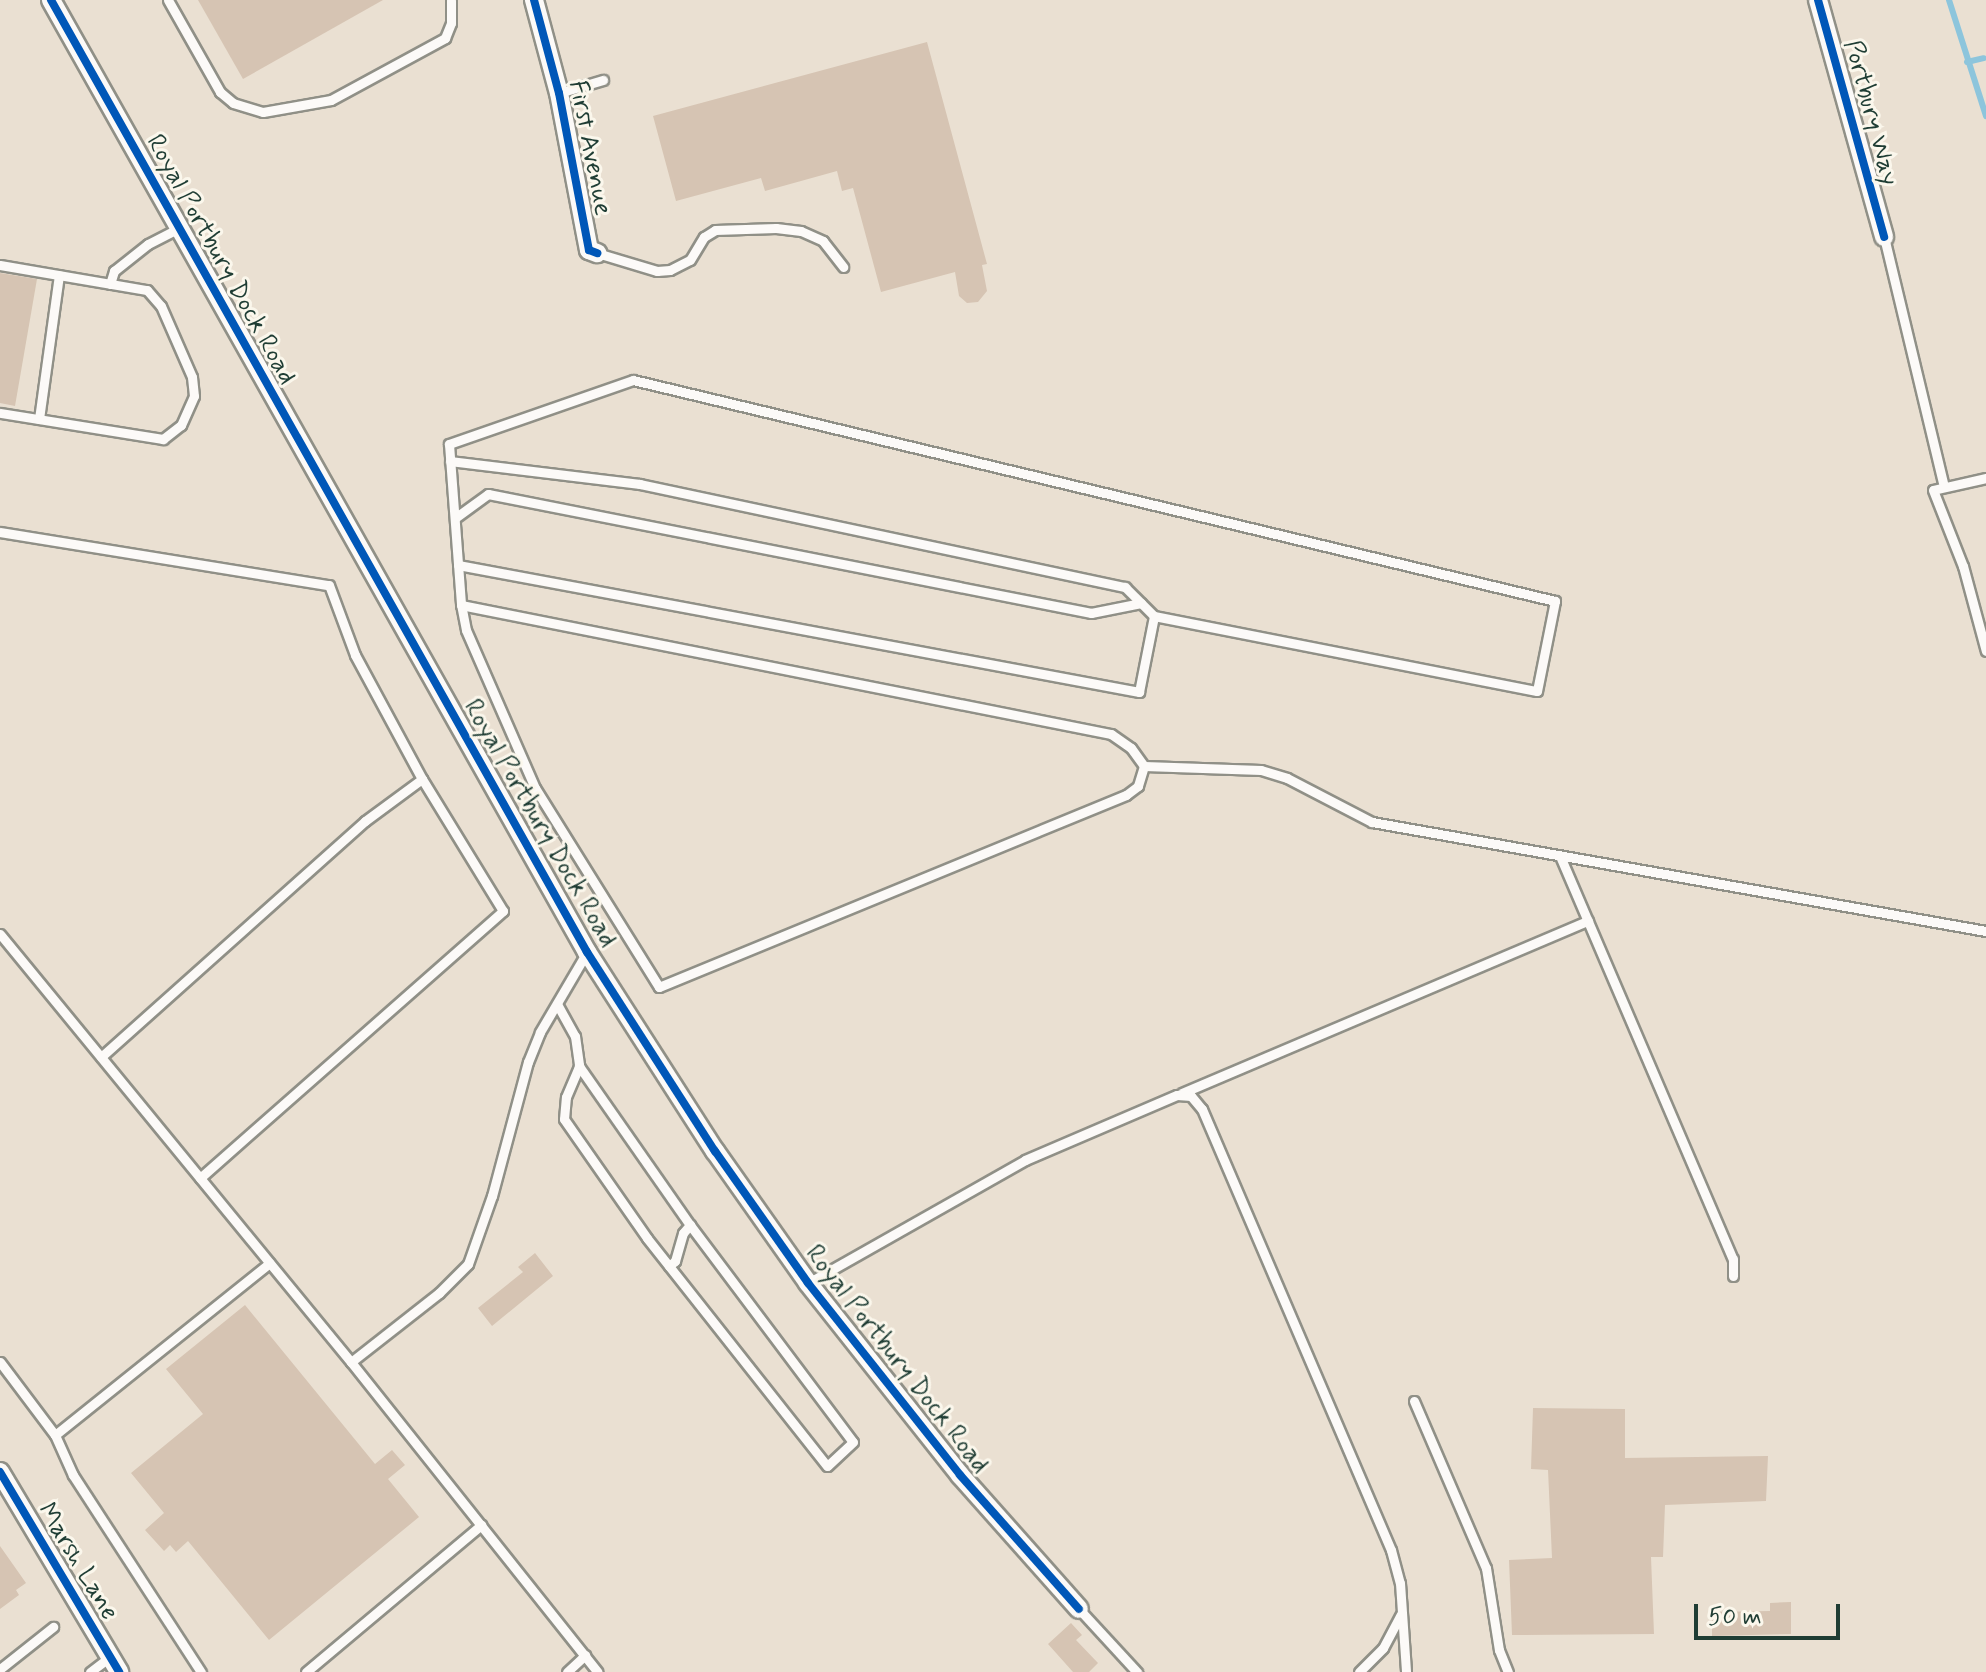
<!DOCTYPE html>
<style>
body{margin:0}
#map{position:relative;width:1986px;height:1672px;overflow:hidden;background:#eae0d2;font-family:Mynerve,sans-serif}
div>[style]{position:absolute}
.stream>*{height:6px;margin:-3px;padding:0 3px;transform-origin:3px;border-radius:3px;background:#8dc5dc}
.building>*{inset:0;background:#d6c4b3}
.roads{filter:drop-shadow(2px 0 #909087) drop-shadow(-2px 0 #909087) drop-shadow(0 2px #909087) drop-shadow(0 -2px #909087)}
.lane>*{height:9px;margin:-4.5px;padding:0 4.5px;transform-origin:4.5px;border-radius:4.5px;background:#fcfaf8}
.street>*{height:18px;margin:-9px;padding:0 9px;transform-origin:9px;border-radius:9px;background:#fcfaf8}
.cycleway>*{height:8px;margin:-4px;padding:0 4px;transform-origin:4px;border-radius:4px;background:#0057b8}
span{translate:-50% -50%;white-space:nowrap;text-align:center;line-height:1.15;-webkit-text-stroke:6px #fbf7ec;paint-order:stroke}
.street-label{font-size:26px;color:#1f3d34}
.scale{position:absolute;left:1694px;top:1604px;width:146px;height:36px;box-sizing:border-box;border:4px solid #1f3d34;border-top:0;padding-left:10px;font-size:24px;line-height:28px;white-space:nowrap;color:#1f3d34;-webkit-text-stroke:6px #fbf7ec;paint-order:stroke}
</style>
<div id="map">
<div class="stream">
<i style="left:1949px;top:0;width:122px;rotate:72.3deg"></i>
<i style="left:1967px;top:62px;width:17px;rotate:-13deg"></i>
</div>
<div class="building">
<i style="clip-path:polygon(198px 0,383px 0,243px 79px)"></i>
<i style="clip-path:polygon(927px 42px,987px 264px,982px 265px,987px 291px,978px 302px,967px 303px,959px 296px,955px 272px,881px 292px,853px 188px,842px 191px,837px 171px,765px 191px,761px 178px,676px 201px,653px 116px)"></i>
<i style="clip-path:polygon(0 273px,37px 279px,15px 406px,0 403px)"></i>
<i style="clip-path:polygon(535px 1253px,553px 1276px,492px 1326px,478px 1308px,523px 1272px,518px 1267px)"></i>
<i style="clip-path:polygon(245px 1305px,375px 1464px,392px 1450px,405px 1465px,388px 1479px,419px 1517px,269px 1640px,188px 1541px,176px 1552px,170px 1545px,164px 1551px,145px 1530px,164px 1513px,131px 1473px,203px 1414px,166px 1369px)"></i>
<i style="clip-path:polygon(1533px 1408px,1625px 1409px,1625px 1458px,1768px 1456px,1766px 1501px,1665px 1505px,1663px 1557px,1651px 1557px,1654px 1634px,1512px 1635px,1509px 1560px,1552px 1558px,1548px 1470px,1531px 1469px)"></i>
<i style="clip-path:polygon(0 1546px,26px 1583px,16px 1590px,19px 1595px,0 1609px)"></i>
<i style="clip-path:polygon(1791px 1602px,1791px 1634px,1712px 1636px,1712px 1612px,1770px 1611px,1770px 1603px)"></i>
<i style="clip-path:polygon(1071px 1623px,1082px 1635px,1076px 1640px,1098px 1663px,1089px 1672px,1073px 1672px,1048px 1644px)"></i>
</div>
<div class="roads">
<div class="lane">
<i style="left:168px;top:0;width:106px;rotate:60.5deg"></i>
<i style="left:220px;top:92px;width:17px;rotate:40deg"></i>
<i style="left:233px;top:103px;width:31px;rotate:17deg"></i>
<i style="left:263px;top:112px;width:69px;rotate:-10deg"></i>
<i style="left:331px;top:100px;width:130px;rotate:-28.5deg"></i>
<i style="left:445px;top:38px;width:16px;rotate:-68deg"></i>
<i style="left:451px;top:23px;width:23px;rotate:-90deg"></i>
<i style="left:559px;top:93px;width:46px;rotate:-16.5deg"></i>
<i style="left:1884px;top:237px;width:257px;rotate:76.5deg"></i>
<i style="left:597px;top:253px;width:63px;rotate:16.7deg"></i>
<i style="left:657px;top:271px;width:13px;rotate:-4deg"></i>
<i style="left:670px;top:270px;width:22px;rotate:-27deg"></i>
<i style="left:690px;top:260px;width:27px;rotate:-59deg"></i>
<i style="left:704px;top:237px;width:13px;rotate:-32deg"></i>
<i style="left:715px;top:230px;width:61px;rotate:-1.9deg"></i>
<i style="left:776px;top:228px;width:25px;rotate:7deg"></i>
<i style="left:801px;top:231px;width:24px;rotate:24deg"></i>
<i style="left:823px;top:241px;width:33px;rotate:52deg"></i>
<i style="left:0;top:265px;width:149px;rotate:9.7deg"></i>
<i style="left:147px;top:290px;width:21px;rotate:49deg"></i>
<i style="left:161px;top:306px;width:77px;rotate:66.4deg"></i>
<i style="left:192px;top:377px;width:19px;rotate:84deg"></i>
<i style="left:194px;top:396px;width:32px;rotate:114deg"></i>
<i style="left:181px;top:425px;width:23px;rotate:142deg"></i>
<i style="left:163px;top:439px;width:165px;rotate:-170.9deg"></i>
<i style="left:110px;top:284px;width:14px;rotate:-73deg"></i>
<i style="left:114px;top:271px;width:43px;rotate:-38.5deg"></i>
<i style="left:148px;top:244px;width:35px;rotate:-27deg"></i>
<i style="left:39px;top:419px;width:145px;rotate:-82.1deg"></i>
<i style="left:450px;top:461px;width:191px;rotate:6.9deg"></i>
<i style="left:640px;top:484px;width:496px;rotate:12deg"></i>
<i style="left:1125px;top:587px;width:41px;rotate:45deg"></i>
<i style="left:1154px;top:616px;width:390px;rotate:11.1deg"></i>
<i style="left:1537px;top:691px;width:92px;rotate:-78.7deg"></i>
<i style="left:1555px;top:601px;width:948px;rotate:-166.52deg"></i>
<i style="left:633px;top:380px;width:195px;rotate:160.8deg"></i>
<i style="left:449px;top:444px;width:161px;rotate:85.7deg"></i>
<i style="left:1986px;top:478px;width:54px;rotate:167.2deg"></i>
<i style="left:1933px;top:490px;width:82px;rotate:68.5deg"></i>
<i style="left:1963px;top:566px;width:88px;rotate:74.9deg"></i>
<i style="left:455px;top:518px;width:41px;rotate:-36deg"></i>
<i style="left:488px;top:494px;width:615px;rotate:11.16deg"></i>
<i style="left:1091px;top:613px;width:51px;rotate:-11.3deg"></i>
<i style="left:0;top:532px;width:333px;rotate:9.2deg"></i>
<i style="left:329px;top:585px;width:75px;rotate:69.6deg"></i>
<i style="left:355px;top:655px;width:141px;rotate:61.6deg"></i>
<i style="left:422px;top:779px;width:71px;rotate:143.6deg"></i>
<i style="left:365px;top:821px;width:354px;rotate:138.2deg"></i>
<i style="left:458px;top:565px;width:693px;rotate:10.56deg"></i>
<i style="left:1139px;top:692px;width:77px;rotate:-78.8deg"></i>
<i style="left:461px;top:605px;width:663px;rotate:11.23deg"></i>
<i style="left:1111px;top:734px;width:24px;rotate:35deg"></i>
<i style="left:1131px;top:748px;width:22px;rotate:54deg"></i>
<i style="left:1144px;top:766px;width:21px;rotate:107deg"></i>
<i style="left:1138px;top:786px;width:15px;rotate:143deg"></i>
<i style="left:1126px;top:795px;width:505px;rotate:157.65deg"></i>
<i style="left:659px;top:987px;width:234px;rotate:-121.9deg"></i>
<i style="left:535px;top:788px;width:172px;rotate:-113.6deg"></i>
<i style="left:466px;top:630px;width:25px;rotate:-101deg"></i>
<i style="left:1144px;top:766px;width:117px;rotate:2deg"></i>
<i style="left:1261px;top:770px;width:27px;rotate:17deg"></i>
<i style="left:1287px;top:778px;width:96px;rotate:27.4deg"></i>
<i style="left:1372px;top:822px;width:624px;rotate:10.07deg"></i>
<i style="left:1560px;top:856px;width:439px;rotate:66.8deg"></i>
<i style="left:1733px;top:1259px;width:17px;rotate:90deg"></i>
<i style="left:0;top:934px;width:554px;rotate:50.65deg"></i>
<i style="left:351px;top:1362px;width:396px;rotate:51.5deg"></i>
<i style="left:557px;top:1004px;width:37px;rotate:61deg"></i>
<i style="left:575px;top:1036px;width:30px;rotate:82deg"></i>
<i style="left:579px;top:1066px;width:194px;rotate:55.1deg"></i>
<i style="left:690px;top:1225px;width:271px;rotate:53.1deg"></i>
<i style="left:853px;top:1442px;width:35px;rotate:137deg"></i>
<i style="left:827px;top:1466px;width:290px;rotate:-128.3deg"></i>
<i style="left:647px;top:1238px;width:145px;rotate:-124.9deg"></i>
<i style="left:564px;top:1119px;width:22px;rotate:-85deg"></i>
<i style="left:566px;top:1097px;width:34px;rotate:-67deg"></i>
<i style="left:1182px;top:1093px;width:441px;rotate:-23deg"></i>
<i style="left:200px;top:1178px;width:404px;rotate:-41.4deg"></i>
<i style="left:503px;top:911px;width:155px;rotate:-121.5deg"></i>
<i style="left:669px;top:1266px;width:8px;rotate:-40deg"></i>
<i style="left:675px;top:1261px;width:29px;rotate:-74deg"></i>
<i style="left:683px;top:1233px;width:11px;rotate:-49deg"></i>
<i style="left:808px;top:1283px;width:249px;rotate:-29.5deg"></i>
<i style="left:1025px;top:1160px;width:165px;rotate:-23.2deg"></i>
<i style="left:1177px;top:1095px;width:14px;rotate:4deg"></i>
<i style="left:1191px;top:1096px;width:17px;rotate:50deg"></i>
<i style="left:1202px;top:1109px;width:480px;rotate:66.8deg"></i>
<i style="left:1391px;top:1550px;width:34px;rotate:75deg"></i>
<i style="left:1400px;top:1583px;width:89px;rotate:86.1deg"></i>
<i style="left:0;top:1362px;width:91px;rotate:53deg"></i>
<i style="left:55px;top:1435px;width:275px;rotate:-38.7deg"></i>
<i style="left:351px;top:1362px;width:112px;rotate:-38.1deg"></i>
<i style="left:439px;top:1293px;width:41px;rotate:-45deg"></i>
<i style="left:468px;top:1264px;width:72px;rotate:-70.6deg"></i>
<i style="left:492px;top:1196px;width:139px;rotate:-75deg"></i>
<i style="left:528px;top:1062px;width:32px;rotate:-68deg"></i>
<i style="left:540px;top:1032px;width:93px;rotate:-59.6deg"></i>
<i style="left:1414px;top:1401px;width:182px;rotate:66.7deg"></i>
<i style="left:1486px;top:1568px;width:83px;rotate:81deg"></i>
<i style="left:1499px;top:1650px;width:24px;rotate:68deg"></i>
<i style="left:55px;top:1435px;width:44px;rotate:65.8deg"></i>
<i style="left:73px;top:1475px;width:235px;rotate:57deg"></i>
<i style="left:1079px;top:1609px;width:86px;rotate:47.4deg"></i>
<i style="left:0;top:1669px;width:68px;rotate:-38.4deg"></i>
<i style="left:90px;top:1672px;width:25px;rotate:-37deg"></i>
<i style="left:306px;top:1672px;width:229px;rotate:-40deg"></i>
<i style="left:567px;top:1672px;width:25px;rotate:-43deg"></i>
<i style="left:1359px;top:1672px;width:34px;rotate:-45deg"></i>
<i style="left:1383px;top:1648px;width:38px;rotate:-62deg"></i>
</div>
<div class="street">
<i style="left:51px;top:0;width:1093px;rotate:60.62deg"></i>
<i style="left:587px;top:952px;width:237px;rotate:57.3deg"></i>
<i style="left:715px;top:1151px;width:161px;rotate:54.8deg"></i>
<i style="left:808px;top:1283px;width:245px;rotate:51.6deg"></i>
<i style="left:960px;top:1475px;width:179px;rotate:48.4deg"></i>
<i style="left:534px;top:0;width:96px;rotate:75deg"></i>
<i style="left:559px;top:93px;width:160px;rotate:79.2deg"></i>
<i style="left:589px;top:250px;width:9px;rotate:21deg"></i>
<i style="left:1818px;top:0;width:246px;rotate:74.4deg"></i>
<i style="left:0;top:1472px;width:233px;rotate:59.2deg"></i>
</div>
</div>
<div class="cycleway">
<i style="left:51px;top:0;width:1093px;rotate:60.62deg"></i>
<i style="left:587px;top:952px;width:237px;rotate:57.3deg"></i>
<i style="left:715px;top:1151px;width:161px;rotate:54.8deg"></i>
<i style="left:808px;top:1283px;width:245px;rotate:51.6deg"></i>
<i style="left:960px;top:1475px;width:179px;rotate:48.4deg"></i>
<i style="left:534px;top:0;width:96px;rotate:75deg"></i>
<i style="left:559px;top:93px;width:160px;rotate:79.2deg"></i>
<i style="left:589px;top:250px;width:9px;rotate:21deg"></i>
<i style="left:1818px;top:0;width:246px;rotate:74.4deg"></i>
<i style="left:0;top:1472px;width:233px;rotate:59.2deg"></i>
</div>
<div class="street-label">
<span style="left:1870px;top:113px;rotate:75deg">Portbury Way</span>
<span style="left:589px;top:148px;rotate:79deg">First Avenue</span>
<span style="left:220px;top:260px;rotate:61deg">Royal Portbury Dock Road</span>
<span style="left:539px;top:824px;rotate:60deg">Royal Portbury Dock Road</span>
<span style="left:896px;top:1360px;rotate:52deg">Royal Portbury Dock Road</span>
<span style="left:77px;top:1562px;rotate:59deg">Marsh Lane</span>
</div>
<div class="scale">50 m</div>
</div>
